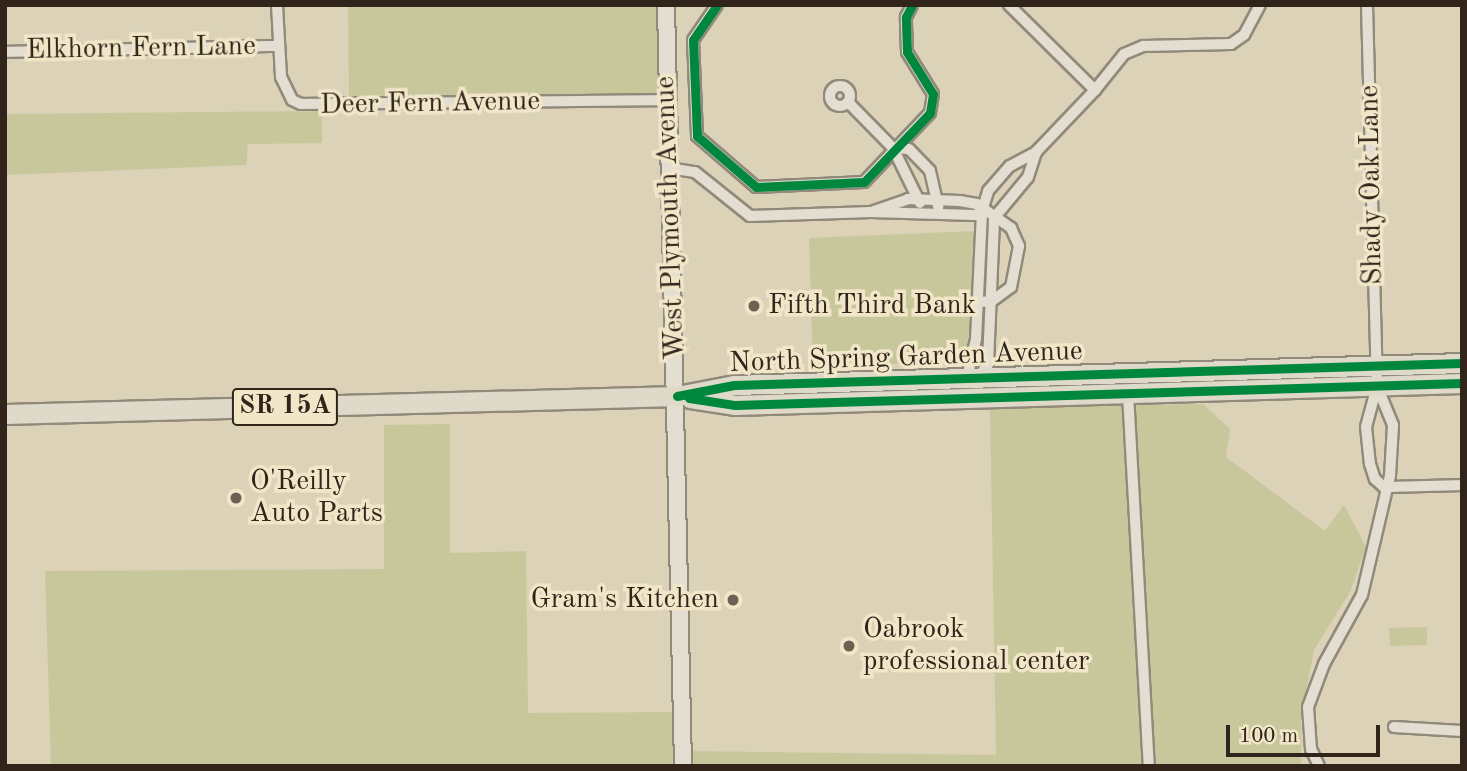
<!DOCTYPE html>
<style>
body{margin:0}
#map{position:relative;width:1467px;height:771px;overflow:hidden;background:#dbd2b8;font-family:"Old Standard TT",serif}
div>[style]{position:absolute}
.green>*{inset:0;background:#c8c79c}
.roads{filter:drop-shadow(2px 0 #918a7b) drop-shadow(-2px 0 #918a7b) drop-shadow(0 2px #918a7b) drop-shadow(0 -2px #918a7b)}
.street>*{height:10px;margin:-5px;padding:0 5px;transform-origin:5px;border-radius:5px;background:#e3ded1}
.street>.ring{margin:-5px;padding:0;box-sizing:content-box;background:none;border:10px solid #e3ded1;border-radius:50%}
.secondary>*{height:16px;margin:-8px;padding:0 8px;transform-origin:8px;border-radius:8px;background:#e3ded1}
.highway>*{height:19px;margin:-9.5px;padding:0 9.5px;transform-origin:9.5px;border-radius:9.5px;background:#ded9c9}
.cycleway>*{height:9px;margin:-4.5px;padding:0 4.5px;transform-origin:4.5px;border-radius:4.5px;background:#00873e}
.dots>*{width:19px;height:19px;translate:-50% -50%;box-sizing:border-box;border:4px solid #f1e7c8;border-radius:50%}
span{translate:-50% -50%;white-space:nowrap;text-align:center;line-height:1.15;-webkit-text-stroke:7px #f1e7c8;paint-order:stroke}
.shield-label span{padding:2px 5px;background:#f1e7c8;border:2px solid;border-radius:5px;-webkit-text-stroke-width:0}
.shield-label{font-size:26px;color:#31241b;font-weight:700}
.street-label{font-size:28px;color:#31241b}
.poi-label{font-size:28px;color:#31241b}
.left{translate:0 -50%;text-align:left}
.right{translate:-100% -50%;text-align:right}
.frame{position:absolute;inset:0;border:7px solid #31241b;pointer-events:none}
.scale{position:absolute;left:1226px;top:725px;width:154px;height:32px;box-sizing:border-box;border:4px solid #31241b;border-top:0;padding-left:9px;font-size:21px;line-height:24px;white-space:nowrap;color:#31241b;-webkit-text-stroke:5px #f1e7c8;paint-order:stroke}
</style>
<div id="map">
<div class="green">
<i style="clip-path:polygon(348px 5px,660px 5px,661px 95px,349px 100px)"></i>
<i style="clip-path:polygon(322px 111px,322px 143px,248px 144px,246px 165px,5px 175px,5px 114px)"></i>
<i style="clip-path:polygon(975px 231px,967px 362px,813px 366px,809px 238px)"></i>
<i style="clip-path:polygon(1203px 404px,1230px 429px,1226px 457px,1325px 531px,1344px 505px,1366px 547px,1350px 592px,1314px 650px,1301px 715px,1301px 766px,688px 766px,688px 751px,996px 755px,990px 408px)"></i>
<i style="clip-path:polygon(450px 424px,450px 553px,526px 551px,528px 713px,676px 712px,676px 766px,51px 766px,45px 571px,384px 569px,384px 425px)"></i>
<i style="clip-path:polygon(1427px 627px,1427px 645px,1390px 646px,1389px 628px)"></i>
</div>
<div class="roads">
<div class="street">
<i style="left:277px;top:5px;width:72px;rotate:86.8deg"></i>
<i style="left:281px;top:77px;width:25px;rotate:64deg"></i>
<i style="left:292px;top:100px;width:10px;rotate:24deg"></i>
<i style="left:301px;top:104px;width:367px;rotate:-0.6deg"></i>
<i style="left:717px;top:5px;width:42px;rotate:124.4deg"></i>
<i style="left:693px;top:40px;width:96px;rotate:87.6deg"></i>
<i style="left:697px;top:136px;width:78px;rotate:40.8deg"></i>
<i style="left:756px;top:187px;width:108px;rotate:-2.7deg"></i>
<i style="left:864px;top:182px;width:95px;rotate:-46.3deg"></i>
<i style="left:930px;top:113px;width:19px;rotate:-81deg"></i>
<i style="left:933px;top:94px;width:49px;rotate:-121.8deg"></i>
<i style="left:907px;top:52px;width:35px;rotate:-92deg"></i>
<i style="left:906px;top:17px;width:13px;rotate:-63deg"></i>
<i style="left:1009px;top:5px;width:121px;rotate:44.7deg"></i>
<i style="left:1095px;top:90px;width:46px;rotate:-51.1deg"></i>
<i style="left:1124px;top:54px;width:21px;rotate:-23deg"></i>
<i style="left:1143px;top:46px;width:88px;rotate:-1.3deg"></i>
<i style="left:1231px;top:44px;width:16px;rotate:-35deg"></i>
<i style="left:1244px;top:35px;width:34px;rotate:-62deg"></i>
<i style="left:1367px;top:5px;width:381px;rotate:88.5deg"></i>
<i style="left:1377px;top:386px;width:42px;rotate:105deg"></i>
<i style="left:1366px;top:427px;width:37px;rotate:84deg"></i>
<i style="left:1370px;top:464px;width:16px;rotate:72deg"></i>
<i style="left:1375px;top:479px;width:12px;rotate:42deg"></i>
<i style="left:5px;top:52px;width:272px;rotate:-1.3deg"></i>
<i class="ring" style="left:830px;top:86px;width:10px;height:10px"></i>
<i style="left:848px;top:102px;width:64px;rotate:45.6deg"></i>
<i style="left:893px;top:148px;width:61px;rotate:63.9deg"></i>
<i style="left:893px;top:148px;width:16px;rotate:4deg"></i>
<i style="left:909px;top:149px;width:30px;rotate:46deg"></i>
<i style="left:930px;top:171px;width:37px;rotate:77deg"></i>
<i style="left:669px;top:168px;width:26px;rotate:9deg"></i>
<i style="left:695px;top:172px;width:70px;rotate:38.7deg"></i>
<i style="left:750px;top:216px;width:121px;rotate:-1.9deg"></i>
<i style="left:871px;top:212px;width:104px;rotate:1.7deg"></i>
<i style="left:975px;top:215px;width:8px;rotate:-30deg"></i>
<i style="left:874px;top:211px;width:36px;rotate:-19deg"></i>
<i style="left:908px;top:199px;width:52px;rotate:2.2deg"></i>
<i style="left:960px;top:201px;width:17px;rotate:10deg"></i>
<i style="left:977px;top:204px;width:42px;rotate:35.2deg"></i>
<i style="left:1011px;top:228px;width:20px;rotate:66deg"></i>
<i style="left:1019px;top:246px;width:42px;rotate:101deg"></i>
<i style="left:1011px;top:287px;width:24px;rotate:144deg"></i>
<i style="left:992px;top:301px;width:12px;rotate:175deg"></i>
<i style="left:967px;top:378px;width:40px;rotate:-77deg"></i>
<i style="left:976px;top:339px;width:128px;rotate:-87.3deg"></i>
<i style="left:982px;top:211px;width:21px;rotate:-73deg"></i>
<i style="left:988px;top:191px;width:33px;rotate:-49deg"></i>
<i style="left:1010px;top:166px;width:30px;rotate:-28deg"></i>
<i style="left:1036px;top:152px;width:86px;rotate:-46.4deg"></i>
<i style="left:978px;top:378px;width:17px;rotate:-54deg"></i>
<i style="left:988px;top:364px;width:146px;rotate:-87.6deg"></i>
<i style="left:994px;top:218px;width:53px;rotate:-50.3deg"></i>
<i style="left:1028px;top:177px;width:26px;rotate:-72deg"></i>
<i style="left:1128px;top:394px;width:373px;rotate:86.8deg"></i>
<i style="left:1384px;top:487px;width:75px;rotate:-1.5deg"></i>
<i style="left:1394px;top:727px;width:68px;rotate:3.4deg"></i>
<i style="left:1319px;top:766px;width:19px;rotate:-115deg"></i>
<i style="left:1311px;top:749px;width:42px;rotate:-94.1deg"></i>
<i style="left:1308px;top:707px;width:46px;rotate:-69.6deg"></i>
<i style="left:1324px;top:664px;width:79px;rotate:-61.2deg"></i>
<i style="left:1362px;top:595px;width:122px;rotate:-76.8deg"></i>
<i style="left:1390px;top:476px;width:51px;rotate:-86.6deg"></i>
<i style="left:1393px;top:425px;width:42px;rotate:-112.3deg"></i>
</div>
<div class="secondary">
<i style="left:666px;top:5px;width:761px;rotate:88.72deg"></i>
</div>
<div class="highway">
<i style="left:690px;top:398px;width:46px;rotate:8.8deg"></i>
<i style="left:735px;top:405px;width:727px;rotate:-1.73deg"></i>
<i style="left:5px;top:414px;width:672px;rotate:-1.53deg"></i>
<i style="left:677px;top:396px;width:58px;rotate:-10.9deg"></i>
<i style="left:734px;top:385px;width:728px;rotate:-1.73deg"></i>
</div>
</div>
<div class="cycleway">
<i style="left:717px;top:5px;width:42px;rotate:124.4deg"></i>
<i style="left:693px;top:40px;width:96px;rotate:87.6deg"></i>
<i style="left:697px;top:136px;width:78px;rotate:40.8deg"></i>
<i style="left:756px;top:187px;width:108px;rotate:-2.7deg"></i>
<i style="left:864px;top:182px;width:95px;rotate:-46.3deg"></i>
<i style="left:930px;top:113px;width:19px;rotate:-81deg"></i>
<i style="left:933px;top:94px;width:49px;rotate:-121.8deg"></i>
<i style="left:907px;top:52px;width:35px;rotate:-92deg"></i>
<i style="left:906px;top:17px;width:13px;rotate:-63deg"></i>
<i style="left:677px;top:396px;width:58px;rotate:-10.9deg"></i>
<i style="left:734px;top:385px;width:728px;rotate:-1.73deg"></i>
<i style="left:689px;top:398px;width:47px;rotate:8.7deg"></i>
<i style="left:735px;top:405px;width:727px;rotate:-1.73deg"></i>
</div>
<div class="dots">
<i style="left:754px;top:306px;background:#6c6152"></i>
<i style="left:236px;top:498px;background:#6c6152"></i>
<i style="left:733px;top:600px;background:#6c6152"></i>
<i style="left:849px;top:646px;background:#6c6152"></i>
</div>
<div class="shield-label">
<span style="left:285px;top:407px">SR 15A</span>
</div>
<div class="street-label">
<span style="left:141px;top:49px;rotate:-1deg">Elkhorn Fern Lane</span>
<span style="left:430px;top:104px;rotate:-1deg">Deer Fern Avenue</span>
<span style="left:1372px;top:185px;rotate:-91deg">Shady Oak Lane</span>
<span style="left:671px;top:218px;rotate:-92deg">West Plymouth Avenue</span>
<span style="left:906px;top:358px;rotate:-2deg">North Spring Garden Avenue</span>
</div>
<div class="poi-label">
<span class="left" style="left:768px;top:306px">Fifth Third Bank</span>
<span class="left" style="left:250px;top:498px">O'Reilly<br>Auto Parts</span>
<span class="right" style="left:719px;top:600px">Gram's Kitchen</span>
<span class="left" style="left:863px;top:646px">Oabrook<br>professional center</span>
</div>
<div class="frame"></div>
<div class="scale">100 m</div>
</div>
